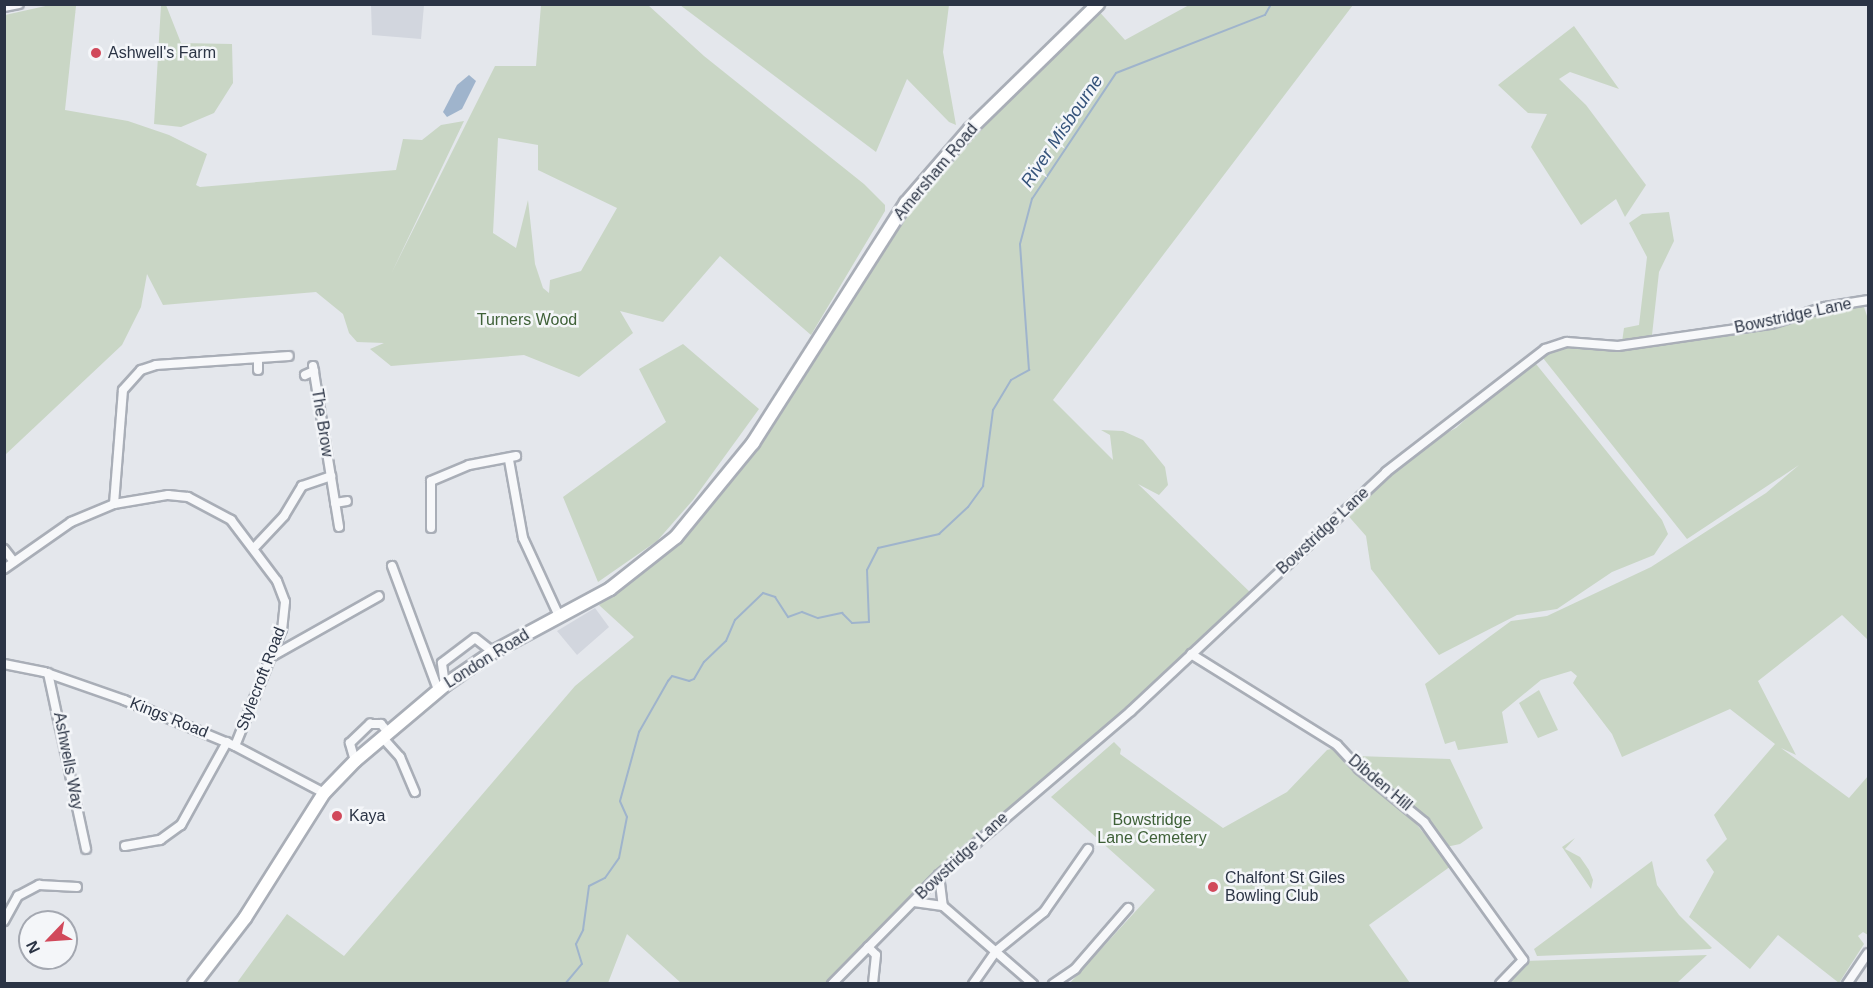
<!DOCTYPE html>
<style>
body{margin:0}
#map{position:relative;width:1873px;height:988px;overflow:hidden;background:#e4e7ec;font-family:Helvetica,sans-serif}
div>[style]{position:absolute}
.built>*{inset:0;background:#d2d6de}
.green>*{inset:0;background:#c9d6c5}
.water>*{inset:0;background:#9fb4cc}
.stream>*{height:2px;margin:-1px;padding:0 1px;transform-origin:1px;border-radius:1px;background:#9fb4cc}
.roads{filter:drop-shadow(2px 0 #a9aeb7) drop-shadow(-2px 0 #a9aeb7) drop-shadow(0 2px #a9aeb7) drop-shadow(0 -2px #a9aeb7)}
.minor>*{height:8px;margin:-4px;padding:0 4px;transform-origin:4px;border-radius:4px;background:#f7f8fa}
.highway>*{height:12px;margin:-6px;padding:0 6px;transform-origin:6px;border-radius:6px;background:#fff}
.dots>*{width:16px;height:16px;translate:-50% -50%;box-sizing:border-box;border:3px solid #f4f6f9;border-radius:50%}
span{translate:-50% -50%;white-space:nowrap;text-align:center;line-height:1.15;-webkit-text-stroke:5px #f4f6f9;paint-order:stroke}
.poi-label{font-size:16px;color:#2b3445}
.left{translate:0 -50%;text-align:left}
.street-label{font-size:16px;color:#2b3445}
.park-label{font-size:16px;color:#3f6138}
.water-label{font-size:18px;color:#34527a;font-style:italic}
.frame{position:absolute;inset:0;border:6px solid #2b3445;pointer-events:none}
.north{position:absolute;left:18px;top:910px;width:60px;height:60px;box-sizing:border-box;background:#f4f6f9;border:2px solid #a4a8b1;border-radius:50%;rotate:245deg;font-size:16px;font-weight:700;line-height:24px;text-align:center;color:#2b3445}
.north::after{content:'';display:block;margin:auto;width:21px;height:27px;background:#d1495b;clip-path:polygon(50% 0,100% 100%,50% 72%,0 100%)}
</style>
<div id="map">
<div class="built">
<i style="clip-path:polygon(371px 5px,424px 5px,421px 39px,372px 35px)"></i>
<i style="clip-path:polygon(595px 608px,609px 627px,577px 655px,557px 631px)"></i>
</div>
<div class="green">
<i style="clip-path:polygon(evenodd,50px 5px,76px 6px,65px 110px,128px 121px,169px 135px,207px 154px,196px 185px,200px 187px,396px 170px,403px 139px,422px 140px,441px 125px,464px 121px,392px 272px,495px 66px,536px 66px,541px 5px,648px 5px,704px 56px,864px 184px,885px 205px,885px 211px,811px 335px,720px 256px,663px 322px,620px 311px,633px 333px,579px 377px,524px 355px,391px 366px,370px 349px,384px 343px,357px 342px,349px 333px,343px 314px,316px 292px,163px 305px,147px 274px,141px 307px,122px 345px,5px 455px,5px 15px,50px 5px,498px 138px,538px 145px,538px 170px,617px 208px,581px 271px,550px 280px,549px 293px,543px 288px,535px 264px,528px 200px,516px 248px,493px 233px,498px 138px)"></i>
<i style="clip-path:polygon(161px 5px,166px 5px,181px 43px,232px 44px,233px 83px,214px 113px,181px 127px,154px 124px)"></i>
<i style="clip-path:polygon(680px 5px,949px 5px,943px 52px,956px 125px,949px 122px,907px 79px,876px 152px)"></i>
<i style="clip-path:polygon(1189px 5px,1353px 5px,1053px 400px,1113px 460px,1110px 435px,1101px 430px,1123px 431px,1143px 440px,1165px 467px,1168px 485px,1159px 495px,1138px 484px,1253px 595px,1131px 711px,953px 854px,939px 875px,827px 983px,681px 983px,627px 934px,608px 983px,236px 984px,287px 914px,344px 956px,575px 686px,634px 637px,599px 605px,676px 537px,761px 431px,906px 203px,1095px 7px,1125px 40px)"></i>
<i style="clip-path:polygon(1574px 26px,1619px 89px,1570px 72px,1559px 79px,1586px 105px,1646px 185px,1625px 217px,1616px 199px,1581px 225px,1531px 147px,1547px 114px,1528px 113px,1498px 85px)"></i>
<i style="clip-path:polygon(1669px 212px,1674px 241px,1659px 272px,1652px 335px,1622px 342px,1624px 328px,1639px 325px,1647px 257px,1629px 223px,1642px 214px)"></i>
<i style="clip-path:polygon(1862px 301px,1868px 319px,1868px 640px,1842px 615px,1758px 681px,1796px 755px,1781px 748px,1849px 798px,1868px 776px,1868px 935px,1863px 932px,1858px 936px,1864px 944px,1839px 983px,1778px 935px,1750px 969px,1689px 917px,1714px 872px,1706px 860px,1727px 839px,1714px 815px,1775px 744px,1730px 709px,1622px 757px,1612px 734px,1573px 683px,1577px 676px,1571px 671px,1541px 680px,1502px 712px,1508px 743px,1458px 750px,1455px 741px,1445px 744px,1425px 684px,1511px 621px,1547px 616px,1651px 567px,1766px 493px,1799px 465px,1687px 539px,1539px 353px,1545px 349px,1604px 346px,1771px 324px)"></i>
<i style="clip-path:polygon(683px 344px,759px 409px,693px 500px,657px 541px,598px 582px,563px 497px,666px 422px,639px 369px)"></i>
<i style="clip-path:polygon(1532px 359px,1662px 520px,1668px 534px,1654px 555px,1612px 572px,1557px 609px,1517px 615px,1439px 655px,1371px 569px,1366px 536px,1344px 511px,1416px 449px,1456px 428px)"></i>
<i style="clip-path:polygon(1539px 690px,1558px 730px,1538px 738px,1519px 703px)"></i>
<i style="clip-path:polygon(1114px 742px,1121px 749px,1120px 754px,1223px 828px,1287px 792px,1327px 750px,1335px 748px,1365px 783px,1397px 801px,1451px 866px,1369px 925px,1410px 983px,1070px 983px,1155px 890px,1051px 797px)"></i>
<i style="clip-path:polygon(1356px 756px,1450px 759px,1483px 828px,1460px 844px,1446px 847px,1410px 803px,1365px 770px)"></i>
<i style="clip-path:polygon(1575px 838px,1565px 849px,1580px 857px,1589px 870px,1593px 880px,1591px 889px,1562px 847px)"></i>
<i style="clip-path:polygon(1652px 861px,1657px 885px,1679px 915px,1712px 948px,1710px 949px,1537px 956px,1534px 949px)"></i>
<i style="clip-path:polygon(1707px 955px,1677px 983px,1504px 984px,1525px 961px)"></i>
</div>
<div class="water">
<i style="clip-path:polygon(469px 75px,476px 81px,462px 109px,447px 117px,443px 112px,457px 85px)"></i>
</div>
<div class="stream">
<i style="left:565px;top:984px;width:26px;rotate:-50deg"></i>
<i style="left:582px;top:964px;width:21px;rotate:-107deg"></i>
<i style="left:576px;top:944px;width:16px;rotate:-63deg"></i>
<i style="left:583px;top:930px;width:44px;rotate:-82.2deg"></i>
<i style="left:589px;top:886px;width:18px;rotate:-27deg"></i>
<i style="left:605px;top:878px;width:24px;rotate:-55deg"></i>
<i style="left:619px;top:858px;width:42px;rotate:-79deg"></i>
<i style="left:627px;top:817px;width:17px;rotate:-114deg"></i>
<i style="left:620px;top:801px;width:72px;rotate:-74.6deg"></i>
<i style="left:639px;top:732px;width:59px;rotate:-60.4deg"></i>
<i style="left:668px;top:681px;width:6px;rotate:-51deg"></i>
<i style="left:672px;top:676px;width:18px;rotate:16deg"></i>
<i style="left:689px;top:681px;width:5px;rotate:-22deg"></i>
<i style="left:694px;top:679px;width:20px;rotate:-60deg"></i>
<i style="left:704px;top:662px;width:30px;rotate:-44deg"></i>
<i style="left:726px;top:641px;width:23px;rotate:-67deg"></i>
<i style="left:735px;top:620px;width:39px;rotate:-44deg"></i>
<i style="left:763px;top:593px;width:13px;rotate:18deg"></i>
<i style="left:775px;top:597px;width:24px;rotate:57deg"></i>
<i style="left:788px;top:617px;width:15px;rotate:-20deg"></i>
<i style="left:802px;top:612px;width:17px;rotate:21deg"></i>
<i style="left:818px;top:618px;width:25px;rotate:-12deg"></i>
<i style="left:842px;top:613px;width:14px;rotate:45deg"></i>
<i style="left:852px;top:623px;width:17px;rotate:-3deg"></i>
<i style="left:869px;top:622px;width:52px;rotate:-92.2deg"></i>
<i style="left:867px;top:570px;width:25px;rotate:-63deg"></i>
<i style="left:878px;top:548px;width:63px;rotate:-12.9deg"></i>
<i style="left:939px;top:534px;width:40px;rotate:-43deg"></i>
<i style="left:968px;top:507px;width:26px;rotate:-54deg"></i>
<i style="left:983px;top:486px;width:77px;rotate:-82.5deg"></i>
<i style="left:993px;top:410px;width:35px;rotate:-59deg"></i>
<i style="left:1011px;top:380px;width:21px;rotate:-29deg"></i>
<i style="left:1029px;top:370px;width:126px;rotate:-94.1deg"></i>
<i style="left:1020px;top:244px;width:47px;rotate:-75.1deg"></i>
<i style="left:1032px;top:199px;width:151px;rotate:-56.3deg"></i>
<i style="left:1116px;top:73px;width:160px;rotate:-21.3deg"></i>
<i style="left:1265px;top:15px;width:13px;rotate:-61deg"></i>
</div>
<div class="roads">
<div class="minor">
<i style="left:4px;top:7px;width:15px;rotate:-11deg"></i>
<i style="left:258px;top:359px;width:11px;rotate:90deg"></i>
<i style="left:313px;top:366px;width:163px;rotate:80.8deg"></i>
<i style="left:305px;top:375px;width:10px;rotate:-24deg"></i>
<i style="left:509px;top:460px;width:79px;rotate:79.8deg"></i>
<i style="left:523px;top:538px;width:86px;rotate:65.2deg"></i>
<i style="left:335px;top:503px;width:12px;rotate:-9deg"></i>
<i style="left:114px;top:504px;width:114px;rotate:-85.5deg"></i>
<i style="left:123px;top:390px;width:27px;rotate:-48deg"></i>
<i style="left:141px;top:370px;width:16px;rotate:-18deg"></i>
<i style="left:156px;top:365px;width:133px;rotate:-3.9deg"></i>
<i style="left:431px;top:528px;width:47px;rotate:-90deg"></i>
<i style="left:431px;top:481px;width:41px;rotate:-22.8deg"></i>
<i style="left:469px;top:465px;width:48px;rotate:-10.8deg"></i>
<i style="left:254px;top:548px;width:44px;rotate:-46.8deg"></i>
<i style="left:284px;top:516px;width:35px;rotate:-59deg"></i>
<i style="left:302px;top:486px;width:31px;rotate:-19deg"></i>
<i style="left:4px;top:549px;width:16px;rotate:52deg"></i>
<i style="left:392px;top:566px;width:132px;rotate:69.6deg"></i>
<i style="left:4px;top:569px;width:82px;rotate:-35deg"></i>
<i style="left:71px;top:522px;width:47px;rotate:-22.7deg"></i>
<i style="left:114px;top:504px;width:55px;rotate:-9.5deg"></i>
<i style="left:168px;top:495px;width:20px;rotate:6deg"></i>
<i style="left:188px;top:497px;width:49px;rotate:28.1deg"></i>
<i style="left:231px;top:520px;width:76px;rotate:53deg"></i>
<i style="left:277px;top:581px;width:22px;rotate:69deg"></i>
<i style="left:285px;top:602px;width:27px;rotate:96deg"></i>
<i style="left:282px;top:629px;width:126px;rotate:111.9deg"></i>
<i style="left:1191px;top:654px;width:172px;rotate:31.9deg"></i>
<i style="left:1337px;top:745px;width:33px;rotate:47deg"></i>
<i style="left:1359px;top:769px;width:84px;rotate:39.2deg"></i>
<i style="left:1424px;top:822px;width:170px;rotate:54.3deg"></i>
<i style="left:1523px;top:960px;width:33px;rotate:134deg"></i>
<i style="left:269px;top:658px;width:126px;rotate:-29.4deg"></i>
<i style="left:4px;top:664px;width:41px;rotate:11.3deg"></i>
<i style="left:44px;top:672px;width:85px;rotate:19.3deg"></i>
<i style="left:124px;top:700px;width:120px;rotate:22.5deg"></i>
<i style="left:235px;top:746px;width:101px;rotate:27.8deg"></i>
<i style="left:48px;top:673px;width:180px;rotate:77.8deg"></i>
<i style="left:445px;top:685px;width:22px;rotate:-98deg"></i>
<i style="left:442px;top:663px;width:41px;rotate:-37.1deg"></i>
<i style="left:475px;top:638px;width:23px;rotate:38deg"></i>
<i style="left:382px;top:737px;width:27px;rotate:48deg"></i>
<i style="left:400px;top:757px;width:38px;rotate:67deg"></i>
<i style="left:355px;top:761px;width:19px;rotate:-106deg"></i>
<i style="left:350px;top:743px;width:28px;rotate:-44deg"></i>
<i style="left:370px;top:724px;width:11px"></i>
<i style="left:381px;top:724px;width:11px;rotate:49deg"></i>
<i style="left:125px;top:846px;width:36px;rotate:-10deg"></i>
<i style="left:160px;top:840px;width:26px;rotate:-36deg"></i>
<i style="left:181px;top:825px;width:95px;rotate:-61deg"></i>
<i style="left:939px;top:875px;width:31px;rotate:83deg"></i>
<i style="left:914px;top:902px;width:29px;rotate:8deg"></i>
<i style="left:943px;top:906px;width:119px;rotate:40.9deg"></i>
<i style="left:4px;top:921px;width:29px;rotate:-61deg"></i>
<i style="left:18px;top:896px;width:24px;rotate:-28deg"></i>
<i style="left:39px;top:885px;width:38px;rotate:3deg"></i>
<i style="left:868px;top:947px;width:11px;rotate:45deg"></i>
<i style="left:876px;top:955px;width:29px;rotate:96deg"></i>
<i style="left:832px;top:984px;width:153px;rotate:-45.5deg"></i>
<i style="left:939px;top:875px;width:253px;rotate:-40.5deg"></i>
<i style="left:1131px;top:711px;width:349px;rotate:-43.1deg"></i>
<i style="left:1386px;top:472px;width:201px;rotate:-37.7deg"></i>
<i style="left:1545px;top:349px;width:23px;rotate:-18deg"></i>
<i style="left:1567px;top:342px;width:51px;rotate:4.5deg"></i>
<i style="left:1618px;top:346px;width:155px;rotate:-8.2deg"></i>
<i style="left:1771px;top:324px;width:57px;rotate:-17.5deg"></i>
<i style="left:1825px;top:307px;width:44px;rotate:-9.2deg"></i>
<i style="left:973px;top:984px;width:40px;rotate:-55.1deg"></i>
<i style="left:996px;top:951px;width:62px;rotate:-39.1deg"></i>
<i style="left:1044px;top:912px;width:77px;rotate:-55.1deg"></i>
<i style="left:1053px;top:984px;width:27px;rotate:-34deg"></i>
<i style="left:1075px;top:969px;width:81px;rotate:-49deg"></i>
<i style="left:1847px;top:984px;width:37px;rotate:-56deg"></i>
</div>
<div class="highway">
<i style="left:194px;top:984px;width:83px;rotate:-52.3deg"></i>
<i style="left:245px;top:918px;width:148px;rotate:-57.7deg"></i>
<i style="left:324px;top:793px;width:45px;rotate:-45.9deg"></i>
<i style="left:355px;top:761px;width:118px;rotate:-40.2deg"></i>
<i style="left:445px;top:685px;width:58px;rotate:-34.5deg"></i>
<i style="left:493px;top:652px;width:133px;rotate:-28.3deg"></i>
<i style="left:610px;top:589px;width:84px;rotate:-38.2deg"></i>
<i style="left:676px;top:537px;width:122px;rotate:-50.7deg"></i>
<i style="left:753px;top:443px;width:285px;rotate:-57.5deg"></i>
<i style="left:906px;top:203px;width:98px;rotate:-49.1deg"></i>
<i style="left:970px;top:129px;width:179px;rotate:-44.3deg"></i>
</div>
</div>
<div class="dots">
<i style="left:96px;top:53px;background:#d1495b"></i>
<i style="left:337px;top:816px;background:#d1495b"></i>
<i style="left:1213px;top:887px;background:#d1495b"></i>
</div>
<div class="poi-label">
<span class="left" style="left:108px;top:53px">Ashwell's Farm</span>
<span class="left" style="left:349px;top:816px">Kaya</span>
<span class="left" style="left:1225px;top:887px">Chalfont St Giles<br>Bowling Club</span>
</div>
<div class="street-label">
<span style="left:936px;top:172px;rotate:-50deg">Amersham Road</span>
<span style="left:1793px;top:316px;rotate:-12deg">Bowstridge Lane</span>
<span style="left:322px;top:423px;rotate:81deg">The Brow</span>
<span style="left:1323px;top:531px;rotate:-43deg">Bowstridge Lane</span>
<span style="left:487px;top:659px;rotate:-32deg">London Road</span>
<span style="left:261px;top:679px;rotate:-69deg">Stylecroft Road</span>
<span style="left:169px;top:718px;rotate:22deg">Kings Road</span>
<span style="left:68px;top:761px;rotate:79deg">Ashwells Way</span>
<span style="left:1380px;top:783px;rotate:40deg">Dibden Hill</span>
<span style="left:962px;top:856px;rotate:-43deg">Bowstridge Lane</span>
</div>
<div class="park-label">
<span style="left:527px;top:320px">Turners Wood</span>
<span style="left:1152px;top:829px">Bowstridge<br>Lane Cemetery</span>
</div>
<div class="water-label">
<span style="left:1062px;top:131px;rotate:-56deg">River Misbourne</span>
</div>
<div class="frame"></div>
<div class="north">N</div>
</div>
